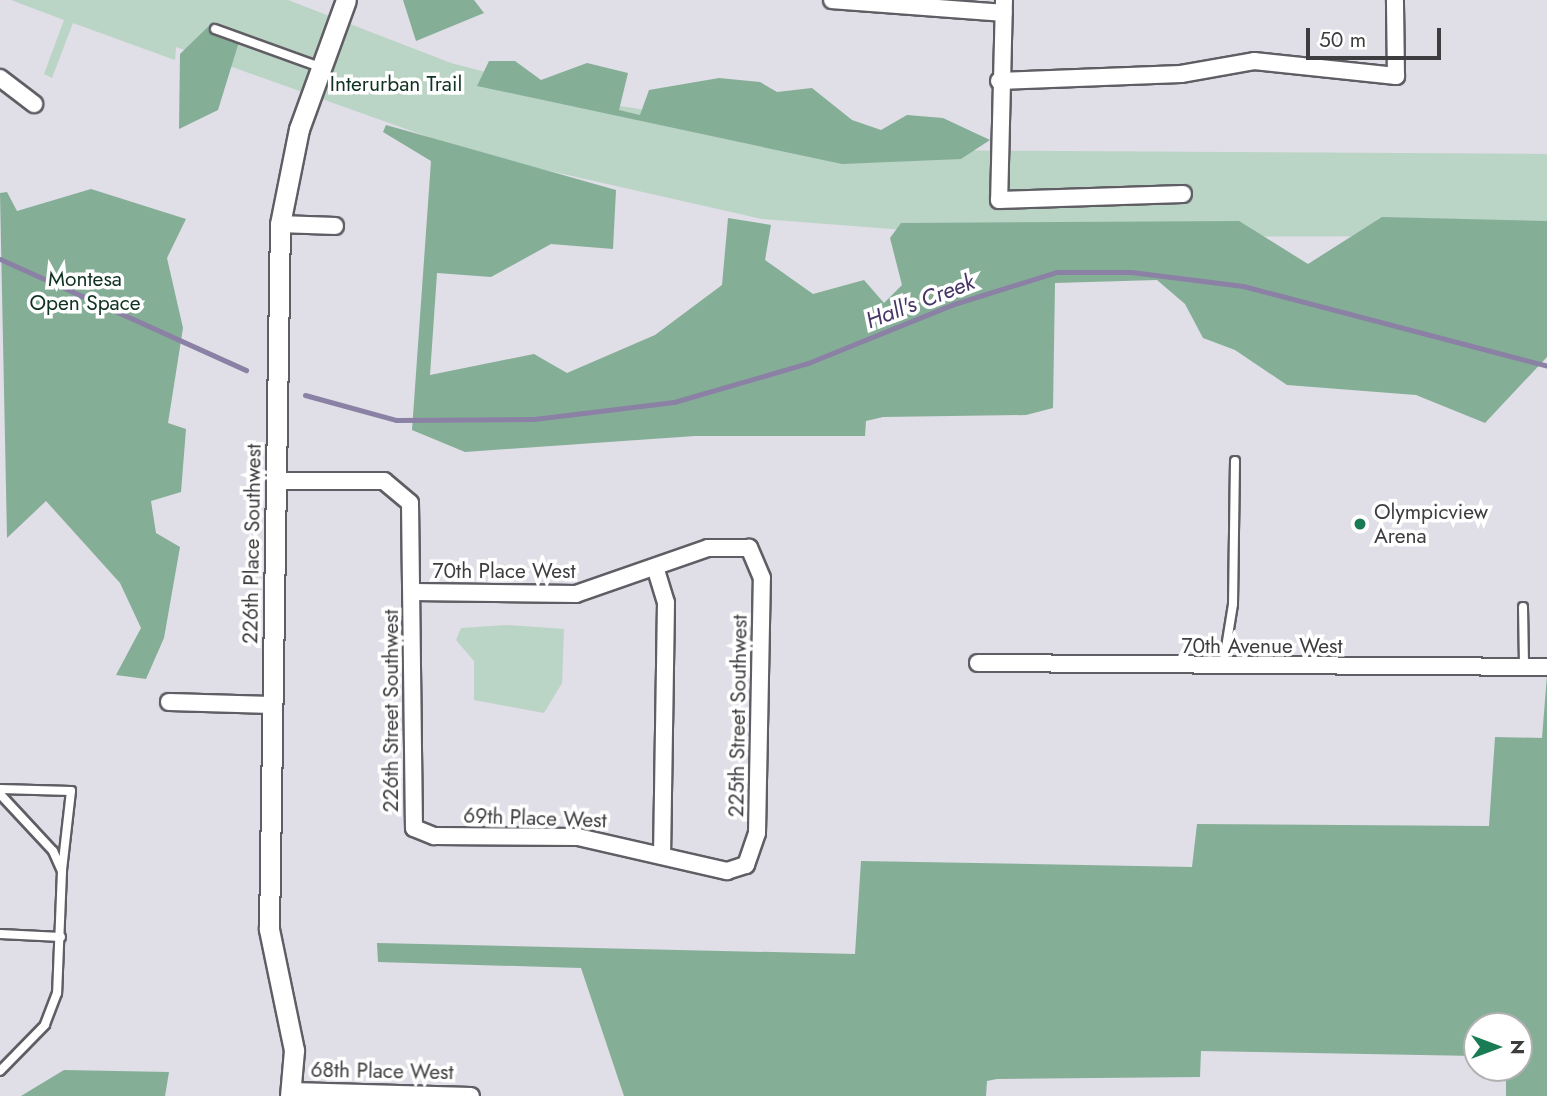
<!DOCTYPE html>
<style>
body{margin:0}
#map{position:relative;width:1547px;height:1096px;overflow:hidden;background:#e0dee6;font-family:Jost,sans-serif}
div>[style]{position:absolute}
.green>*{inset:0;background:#bad4c5}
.forest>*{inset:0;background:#85ae97}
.stream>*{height:5px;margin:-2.5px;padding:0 2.5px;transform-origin:2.5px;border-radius:2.5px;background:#8b81a5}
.roads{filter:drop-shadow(2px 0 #605e65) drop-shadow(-2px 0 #605e65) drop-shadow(0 2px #605e65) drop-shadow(0 -2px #605e65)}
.service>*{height:8px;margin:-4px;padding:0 4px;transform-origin:4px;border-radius:4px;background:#fff}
.minor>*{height:16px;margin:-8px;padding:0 8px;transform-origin:8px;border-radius:8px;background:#fff}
.tertiary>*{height:19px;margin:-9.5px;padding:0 9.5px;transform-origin:9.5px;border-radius:9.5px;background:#fff}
.dots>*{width:19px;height:19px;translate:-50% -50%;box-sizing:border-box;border:4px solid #fff;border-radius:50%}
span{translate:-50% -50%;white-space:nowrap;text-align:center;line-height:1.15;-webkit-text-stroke:7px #fff;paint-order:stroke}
.park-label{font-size:21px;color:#0f3222}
.poi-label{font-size:21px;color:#3d3c3f}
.left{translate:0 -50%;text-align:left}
.street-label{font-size:21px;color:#3d3c3f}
.water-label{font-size:23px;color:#463668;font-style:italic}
.north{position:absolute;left:1463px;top:1012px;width:70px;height:70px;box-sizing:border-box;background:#fff;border:2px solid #b1b1b2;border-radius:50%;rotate:90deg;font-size:19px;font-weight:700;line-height:28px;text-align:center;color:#3d3c3f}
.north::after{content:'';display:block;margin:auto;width:24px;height:32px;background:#197c54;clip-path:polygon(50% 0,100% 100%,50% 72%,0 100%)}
.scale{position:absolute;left:1306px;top:28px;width:135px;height:32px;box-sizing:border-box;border:4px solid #3d3c3f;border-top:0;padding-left:9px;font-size:21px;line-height:24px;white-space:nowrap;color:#3d3c3f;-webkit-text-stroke:5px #fff;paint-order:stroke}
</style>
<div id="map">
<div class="green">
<i style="clip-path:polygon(11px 0,288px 0,451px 63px,608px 104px,892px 150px,1547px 154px,1547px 236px,996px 237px,762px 219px,479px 155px,176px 47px,175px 60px,73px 23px,52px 78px,44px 74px,64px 20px)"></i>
<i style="clip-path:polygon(507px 625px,564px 629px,562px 683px,544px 713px,474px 700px,474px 661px,456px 640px,461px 628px)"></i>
</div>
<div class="forest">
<i style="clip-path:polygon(403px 0,474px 0,484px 13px,416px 41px)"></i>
<i style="clip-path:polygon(213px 22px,242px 32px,218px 110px,179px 129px,180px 54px)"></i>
<i style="clip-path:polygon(489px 61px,515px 61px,541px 80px,587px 63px,628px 73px,619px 110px,640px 115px,649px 90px,719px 78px,760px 82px,777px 92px,812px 88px,852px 120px,881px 130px,907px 115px,943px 118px,990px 140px,961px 159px,842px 164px,477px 86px)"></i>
<i style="clip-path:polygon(386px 125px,616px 190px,613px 249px,551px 244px,491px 277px,437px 273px,430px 375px,534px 354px,567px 373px,655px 335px,722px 285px,728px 218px,771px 225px,765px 260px,813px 294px,864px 280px,884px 303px,902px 285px,890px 238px,901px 223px,1239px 221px,1308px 264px,1382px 217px,1547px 221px,1547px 357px,1485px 423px,1416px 395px,1287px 385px,1235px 350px,1203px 338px,1185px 304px,1157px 280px,1055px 283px,1053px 408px,1026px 415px,883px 417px,866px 421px,865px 436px,695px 436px,465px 452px,412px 430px,431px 161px,383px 132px)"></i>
<i style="clip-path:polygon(91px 189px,186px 219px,167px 258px,183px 328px,168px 423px,186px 429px,181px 492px,151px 501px,156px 533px,180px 547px,164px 638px,146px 679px,116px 675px,141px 628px,120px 583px,46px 501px,7px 538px,0 193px,7px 192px,17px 211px)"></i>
<i style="clip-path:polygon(1547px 675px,1547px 1096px,1506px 1096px,1506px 1068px,1519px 1068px,1519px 1026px,1477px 1026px,1477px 1056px,1201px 1051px,1200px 1077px,997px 1079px,987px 1081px,986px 1096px,624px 1096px,581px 968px,378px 962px,377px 943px,855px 954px,861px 861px,1192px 867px,1197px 824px,1489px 826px,1495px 737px,1542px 738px)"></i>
<i style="clip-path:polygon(64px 1070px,169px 1072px,165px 1096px,21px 1096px)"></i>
</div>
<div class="stream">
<i style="left:0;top:259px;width:270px;rotate:24.3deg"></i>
<i style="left:305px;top:395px;width:94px;rotate:15.4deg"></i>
<i style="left:396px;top:420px;width:138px;rotate:-0.4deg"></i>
<i style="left:534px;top:419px;width:141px;rotate:-6.9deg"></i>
<i style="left:674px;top:402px;width:140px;rotate:-16.2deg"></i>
<i style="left:808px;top:363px;width:157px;rotate:-22deg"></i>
<i style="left:954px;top:304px;width:108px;rotate:-17.3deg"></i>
<i style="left:1057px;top:272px;width:74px"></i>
<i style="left:1131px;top:272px;width:113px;rotate:7.1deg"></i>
<i style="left:1243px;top:286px;width:314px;rotate:14.7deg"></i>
</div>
<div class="roads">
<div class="service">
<i style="left:215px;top:29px;width:112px;rotate:19.9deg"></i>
<i style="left:1523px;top:607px;width:60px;rotate:89deg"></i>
<i style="left:1223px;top:666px;width:63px;rotate:-80.8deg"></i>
<i style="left:1233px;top:604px;width:143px;rotate:-89.2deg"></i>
<i style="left:0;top:789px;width:71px;rotate:1.6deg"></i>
<i style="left:71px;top:791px;width:80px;rotate:96.5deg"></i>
<i style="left:0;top:794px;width:78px;rotate:47.1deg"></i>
<i style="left:53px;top:851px;width:22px;rotate:66deg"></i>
<i style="left:62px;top:871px;width:122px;rotate:92.3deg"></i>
<i style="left:57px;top:993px;width:34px;rotate:111deg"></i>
<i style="left:45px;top:1025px;width:64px;rotate:134.4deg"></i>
<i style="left:0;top:934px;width:61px;rotate:2.8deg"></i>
</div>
<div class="minor">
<i style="left:832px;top:0;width:172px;rotate:4.3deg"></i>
<i style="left:1004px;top:0;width:200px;rotate:91.4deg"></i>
<i style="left:999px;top:200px;width:184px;rotate:-1.9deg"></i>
<i style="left:0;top:78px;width:43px;rotate:37.4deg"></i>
<i style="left:999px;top:81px;width:182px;rotate:-2.2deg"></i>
<i style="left:1181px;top:74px;width:74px;rotate:-10.1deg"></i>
<i style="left:1254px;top:61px;width:143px;rotate:6deg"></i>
<i style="left:1396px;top:76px;width:76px;rotate:-90.8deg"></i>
<i style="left:280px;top:224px;width:55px;rotate:2.1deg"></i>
<i style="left:275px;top:481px;width:109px"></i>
<i style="left:384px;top:481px;width:34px;rotate:40deg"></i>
<i style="left:410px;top:503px;width:325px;rotate:89.3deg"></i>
<i style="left:414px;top:828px;width:22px;rotate:22deg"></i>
<i style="left:434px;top:836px;width:144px;rotate:0.4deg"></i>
<i style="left:578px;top:837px;width:153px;rotate:12.9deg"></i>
<i style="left:727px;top:871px;width:20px;rotate:-18deg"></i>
<i style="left:746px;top:865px;width:34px;rotate:-71deg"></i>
<i style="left:757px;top:833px;width:255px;rotate:-88.9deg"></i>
<i style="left:762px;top:578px;width:33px;rotate:-113deg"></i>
<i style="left:749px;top:548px;width:41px;rotate:180deg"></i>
<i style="left:708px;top:548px;width:140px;rotate:160.8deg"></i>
<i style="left:576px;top:594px;width:163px;rotate:-179.3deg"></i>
<i style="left:656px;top:570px;width:34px;rotate:73deg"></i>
<i style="left:666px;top:603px;width:251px;rotate:90.9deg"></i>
<i style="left:978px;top:663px;width:569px;rotate:0.4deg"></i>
<i style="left:169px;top:702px;width:103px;rotate:1.7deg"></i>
<i style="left:292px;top:1091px;width:179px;rotate:1.6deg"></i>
</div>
<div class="tertiary">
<i style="left:290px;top:1096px;width:46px;rotate:-85deg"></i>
<i style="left:294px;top:1050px;width:124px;rotate:-101.7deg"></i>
<i style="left:269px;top:929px;width:705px;rotate:-89.11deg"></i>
<i style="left:280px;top:224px;width:97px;rotate:-78.7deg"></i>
<i style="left:299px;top:129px;width:137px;rotate:-70deg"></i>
</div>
</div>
<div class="dots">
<i style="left:1360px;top:524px;background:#197c54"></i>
</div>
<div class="park-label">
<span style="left:396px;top:84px">Interurban Trail</span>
<span style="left:85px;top:291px">Montesa<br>Open Space</span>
</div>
<div class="poi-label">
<span class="left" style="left:1374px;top:524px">Olympicview<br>Arena</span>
</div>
<div class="street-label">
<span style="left:252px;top:544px;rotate:-89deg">226th Place Southwest</span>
<span style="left:504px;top:571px">70th Place West</span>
<span style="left:1262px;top:646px">70th Avenue West</span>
<span style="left:391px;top:711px;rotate:-90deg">226th Street Southwest</span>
<span style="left:738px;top:716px;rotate:-89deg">225th Street Southwest</span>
<span style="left:535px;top:818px;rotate:2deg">69th Place West</span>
<span style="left:382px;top:1071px;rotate:1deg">68th Place West</span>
</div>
<div class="water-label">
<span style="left:920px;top:301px;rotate:-21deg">Hall's Creek</span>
</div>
<div class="north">N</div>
<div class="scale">50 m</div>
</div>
